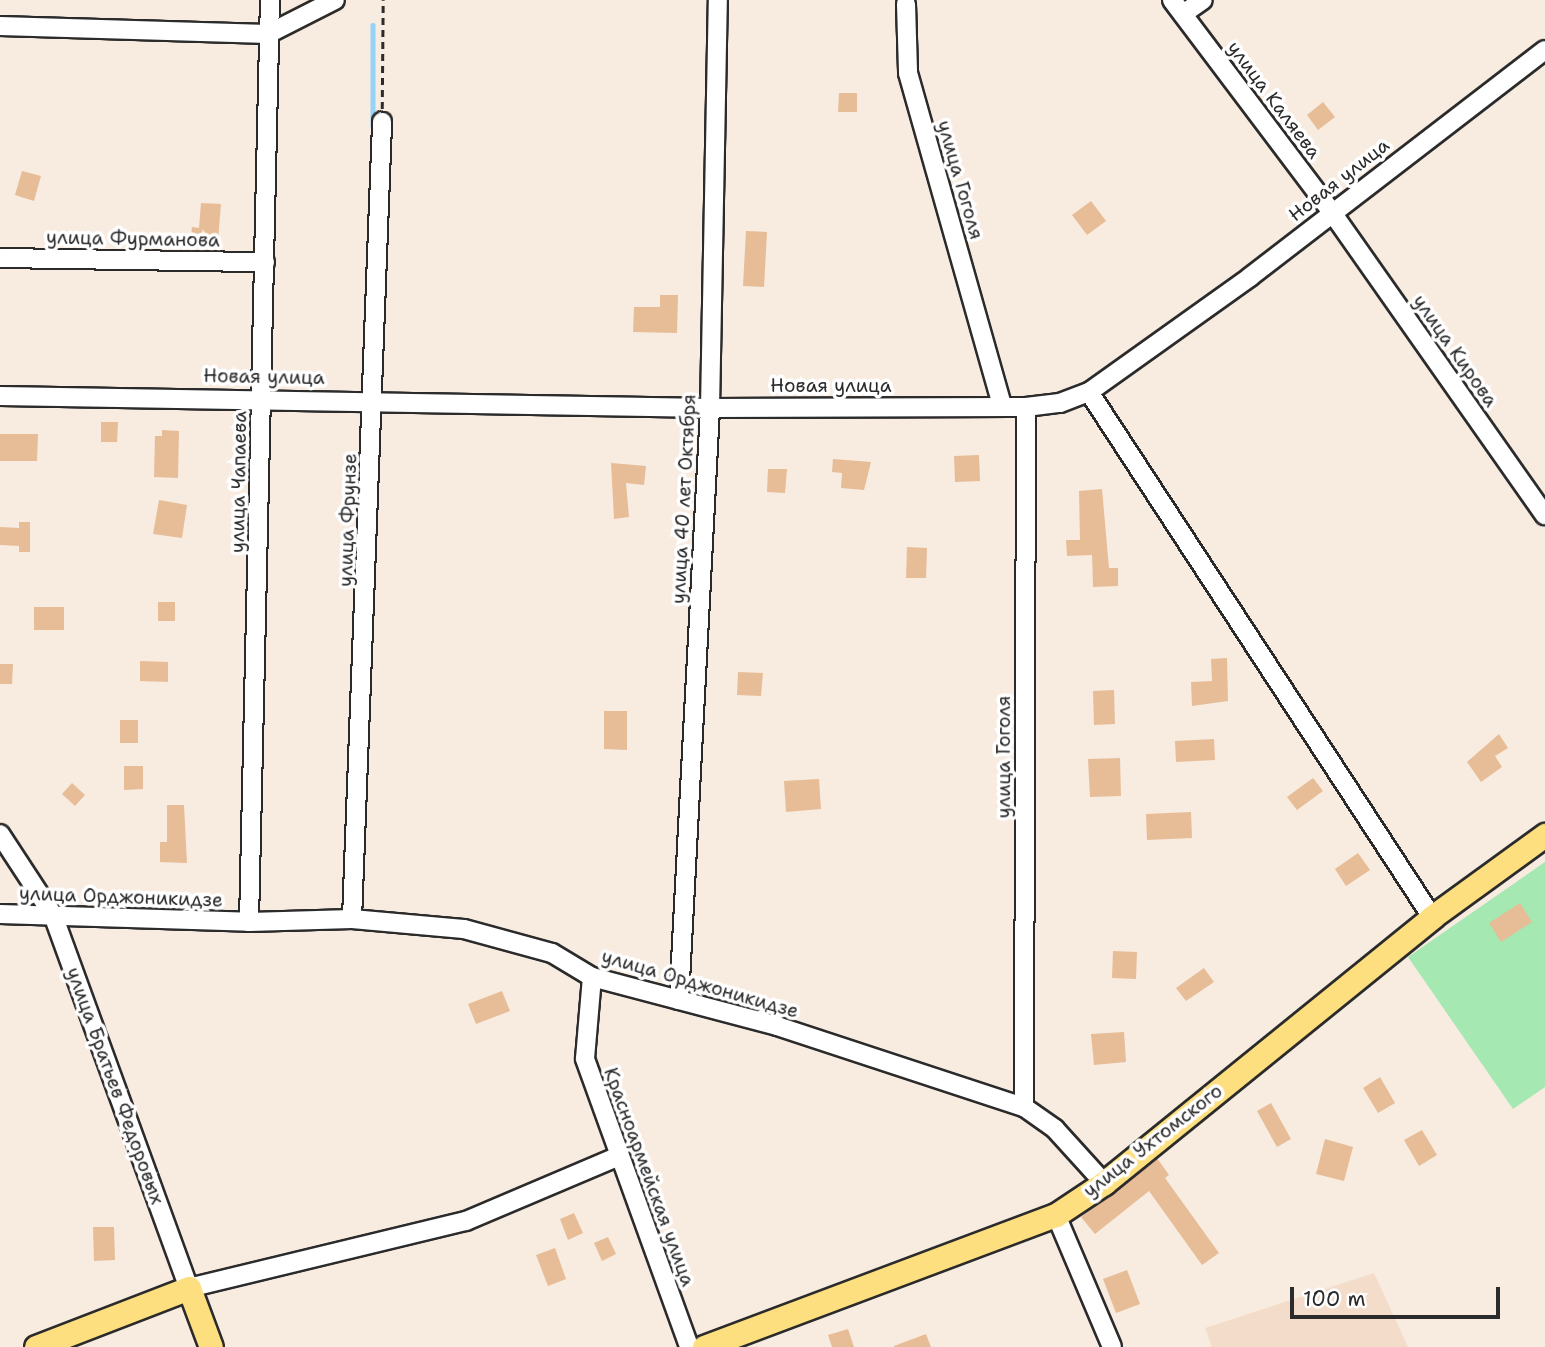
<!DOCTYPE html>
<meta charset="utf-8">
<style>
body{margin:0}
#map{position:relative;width:1545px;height:1347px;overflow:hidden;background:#f8ebe0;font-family:"Shantell Sans",sans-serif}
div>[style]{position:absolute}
.built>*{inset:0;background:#f3ddca}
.green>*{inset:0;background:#a5e8b2}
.stream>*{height:4.5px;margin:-2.25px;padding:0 2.25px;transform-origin:2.25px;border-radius:2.25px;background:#97d2f7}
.building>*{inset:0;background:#e7bd97}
.path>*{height:2.5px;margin-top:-1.25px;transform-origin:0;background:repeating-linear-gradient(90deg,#2b2b2b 0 7px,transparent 0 12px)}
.roads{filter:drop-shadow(2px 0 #2b2b2b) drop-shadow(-2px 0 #2b2b2b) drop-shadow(0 2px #2b2b2b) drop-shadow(0 -2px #2b2b2b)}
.minor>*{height:18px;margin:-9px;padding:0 9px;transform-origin:9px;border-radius:9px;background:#fff}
.major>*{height:23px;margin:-11.5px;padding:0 11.5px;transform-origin:11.5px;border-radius:11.5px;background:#fedf80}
span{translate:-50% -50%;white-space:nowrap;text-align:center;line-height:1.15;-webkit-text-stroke:7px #fff;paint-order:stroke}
.street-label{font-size:19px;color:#2b2b2b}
.scale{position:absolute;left:1290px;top:1287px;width:210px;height:32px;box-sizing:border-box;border:4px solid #2b2b2b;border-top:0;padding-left:9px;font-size:21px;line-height:24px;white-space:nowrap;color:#2b2b2b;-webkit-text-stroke:5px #fff;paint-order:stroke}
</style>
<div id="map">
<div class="built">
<i style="clip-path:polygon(1374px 1273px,1408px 1347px,1212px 1347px,1205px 1328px)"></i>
</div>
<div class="green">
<i style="clip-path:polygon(1545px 862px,1545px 1087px,1513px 1109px,1408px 957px)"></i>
</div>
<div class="stream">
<i style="left:373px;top:25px;width:101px;rotate:90deg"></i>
</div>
<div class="building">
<i style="clip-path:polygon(839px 93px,857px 93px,857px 112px,838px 112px)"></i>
<i style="clip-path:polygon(1323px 102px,1335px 117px,1318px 130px,1307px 115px)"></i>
<i style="clip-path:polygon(22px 171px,41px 176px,34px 201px,15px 195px)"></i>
<i style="clip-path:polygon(1091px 201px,1106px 221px,1087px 235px,1072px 215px)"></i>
<i style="clip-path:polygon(201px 203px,221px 204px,218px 240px,191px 238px,192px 227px,199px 228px)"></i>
<i style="clip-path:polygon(746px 231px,767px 232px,764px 287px,743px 286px)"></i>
<i style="clip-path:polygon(660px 295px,678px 295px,677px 333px,633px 332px,634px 307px,660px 307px)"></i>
<i style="clip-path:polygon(101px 422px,118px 422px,117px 442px,101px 442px)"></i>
<i style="clip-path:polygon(162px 430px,179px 431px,178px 478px,154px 477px,155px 436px,162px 436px)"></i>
<i style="clip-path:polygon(0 434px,38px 434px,37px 461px,0 461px)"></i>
<i style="clip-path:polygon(979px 455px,980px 481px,955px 482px,954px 456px)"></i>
<i style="clip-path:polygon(833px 459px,871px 462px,864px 490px,841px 488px,842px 473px,832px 472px)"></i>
<i style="clip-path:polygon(611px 463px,646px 466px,644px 485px,626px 483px,629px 517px,614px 519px)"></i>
<i style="clip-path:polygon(768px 469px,787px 469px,785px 493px,767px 492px)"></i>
<i style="clip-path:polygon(1102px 489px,1109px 568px,1118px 568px,1118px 586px,1093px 587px,1092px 555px,1067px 556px,1066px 540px,1080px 540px,1079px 491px)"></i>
<i style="clip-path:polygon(159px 500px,187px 505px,182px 538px,153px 534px)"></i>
<i style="clip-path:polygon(19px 522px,30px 522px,30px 552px,19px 552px,19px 546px,0 545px,0 527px,19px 528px)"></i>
<i style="clip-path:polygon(907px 547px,927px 548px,926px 578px,906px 578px)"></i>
<i style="clip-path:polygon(158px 602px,175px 602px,175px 621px,158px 621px)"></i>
<i style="clip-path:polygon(34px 607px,64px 607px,64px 630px,34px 630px)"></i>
<i style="clip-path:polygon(1227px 658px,1228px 701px,1192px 706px,1191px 682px,1212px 681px,1211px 659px)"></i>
<i style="clip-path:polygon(140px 661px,168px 662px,168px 682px,140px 681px)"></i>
<i style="clip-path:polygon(0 664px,13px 664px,12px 684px,0 684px)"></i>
<i style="clip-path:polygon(738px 672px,763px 673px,761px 696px,737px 695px)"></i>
<i style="clip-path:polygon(1114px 690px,1115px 724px,1094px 725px,1093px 691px)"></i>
<i style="clip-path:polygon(604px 711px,627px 711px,627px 750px,604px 749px)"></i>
<i style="clip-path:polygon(120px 720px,138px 720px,138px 743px,120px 743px)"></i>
<i style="clip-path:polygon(1499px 734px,1508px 748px,1495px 756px,1502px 767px,1481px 782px,1467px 762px)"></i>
<i style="clip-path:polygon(1214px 739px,1215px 760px,1176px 762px,1175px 741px)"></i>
<i style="clip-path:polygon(1120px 758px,1121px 796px,1090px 797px,1088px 759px)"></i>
<i style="clip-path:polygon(124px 766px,143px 766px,143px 789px,124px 790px)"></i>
<i style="clip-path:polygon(1313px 778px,1323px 791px,1297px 810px,1287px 797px)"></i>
<i style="clip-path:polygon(819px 779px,821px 809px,786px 812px,784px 781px)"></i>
<i style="clip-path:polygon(72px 783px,85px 795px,75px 806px,62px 794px)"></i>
<i style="clip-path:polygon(167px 805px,184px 805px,187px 863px,160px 862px,160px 842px,167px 842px)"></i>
<i style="clip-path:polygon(1191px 812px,1192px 838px,1147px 840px,1146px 814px)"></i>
<i style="clip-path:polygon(1358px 853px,1370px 870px,1346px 886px,1335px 869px)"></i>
<i style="clip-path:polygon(1520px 903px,1532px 922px,1501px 942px,1489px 923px)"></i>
<i style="clip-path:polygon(1113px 951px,1137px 952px,1136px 979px,1112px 978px)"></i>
<i style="clip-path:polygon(1204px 968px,1214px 982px,1186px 1001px,1176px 988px)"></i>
<i style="clip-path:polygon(502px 991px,510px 1011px,476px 1024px,468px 1004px)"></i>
<i style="clip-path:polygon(1124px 1032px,1126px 1062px,1094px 1065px,1091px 1034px)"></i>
<i style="clip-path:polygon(1380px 1077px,1395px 1103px,1378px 1113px,1363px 1088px)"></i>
<i style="clip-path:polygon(1271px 1103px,1291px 1139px,1277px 1147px,1257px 1111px)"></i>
<i style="clip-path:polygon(1422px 1130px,1437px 1155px,1419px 1166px,1404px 1140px)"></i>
<i style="clip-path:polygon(1325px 1139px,1353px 1147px,1344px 1181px,1316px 1174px)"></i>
<i style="clip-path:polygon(1157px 1158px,1169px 1175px,1165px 1178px,1219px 1253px,1202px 1265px,1149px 1191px,1095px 1234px,1081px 1217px)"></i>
<i style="clip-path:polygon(574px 1213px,583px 1233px,568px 1240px,560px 1219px)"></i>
<i style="clip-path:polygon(93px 1227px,114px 1227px,115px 1260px,94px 1261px)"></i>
<i style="clip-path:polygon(608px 1237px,616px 1254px,602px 1261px,594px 1243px)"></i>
<i style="clip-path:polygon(555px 1248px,566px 1279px,548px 1286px,536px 1255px)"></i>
<i style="clip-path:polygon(1127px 1270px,1140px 1304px,1116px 1313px,1103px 1279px)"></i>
<i style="clip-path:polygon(848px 1329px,854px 1347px,832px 1347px,828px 1335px)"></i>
<i style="clip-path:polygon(926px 1334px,931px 1347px,894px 1347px,894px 1346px)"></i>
</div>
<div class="path">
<i style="left:382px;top:109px;width:109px;rotate:-89.5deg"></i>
</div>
<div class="roads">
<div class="minor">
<i style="left:1172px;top:0;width:264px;rotate:53deg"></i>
<i style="left:1331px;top:211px;width:372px;rotate:54.9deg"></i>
<i style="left:906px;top:4px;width:69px;rotate:88.3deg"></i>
<i style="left:908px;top:73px;width:346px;rotate:74.2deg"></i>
<i style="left:1183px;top:14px;width:24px;rotate:-35deg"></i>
<i style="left:0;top:26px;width:268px;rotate:1.7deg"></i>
<i style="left:268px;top:34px;width:75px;rotate:-26.9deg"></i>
<i style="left:0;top:258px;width:265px;rotate:0.9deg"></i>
<i style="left:1089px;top:392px;width:627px;rotate:56.84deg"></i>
<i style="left:0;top:396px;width:710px;rotate:0.97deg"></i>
<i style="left:710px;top:408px;width:316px;rotate:-0.2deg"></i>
<i style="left:1026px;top:407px;width:34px;rotate:-7deg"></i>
<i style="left:1060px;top:403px;width:31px;rotate:-21deg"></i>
<i style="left:1089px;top:392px;width:198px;rotate:-35.5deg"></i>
<i style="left:1250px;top:277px;width:372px;rotate:-37.6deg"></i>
<i style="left:0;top:834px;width:97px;rotate:56.8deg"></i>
<i style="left:53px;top:915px;width:397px;rotate:70deg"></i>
<i style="left:189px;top:1288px;width:285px;rotate:-13.6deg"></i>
<i style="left:466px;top:1221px;width:166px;rotate:-23deg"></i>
<i style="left:0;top:914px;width:249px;rotate:1.8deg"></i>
<i style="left:249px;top:922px;width:103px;rotate:-1.7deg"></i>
<i style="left:352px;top:919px;width:112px;rotate:5.1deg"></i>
<i style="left:464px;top:929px;width:91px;rotate:15.3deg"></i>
<i style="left:552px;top:953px;width:47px;rotate:31deg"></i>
<i style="left:592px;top:977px;width:191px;rotate:14.8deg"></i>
<i style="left:777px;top:1026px;width:260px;rotate:18.2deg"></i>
<i style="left:1024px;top:1107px;width:38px;rotate:35deg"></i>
<i style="left:1055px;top:1129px;width:73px;rotate:47.8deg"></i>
<i style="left:352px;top:919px;width:798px;rotate:-87.84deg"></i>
<i style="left:249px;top:922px;width:922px;rotate:-88.7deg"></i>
<i style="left:592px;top:977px;width:82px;rotate:94.9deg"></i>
<i style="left:585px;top:1059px;width:306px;rotate:70.1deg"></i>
<i style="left:679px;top:1000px;width:593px;rotate:-87deg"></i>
<i style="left:710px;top:408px;width:408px;rotate:-88.9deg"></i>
<i style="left:1024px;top:1107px;width:700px;rotate:-89.84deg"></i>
<i style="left:1056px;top:1215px;width:143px;rotate:67deg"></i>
</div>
<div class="major">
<i style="left:36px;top:1347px;width:164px;rotate:-21.1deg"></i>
<i style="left:189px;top:1288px;width:63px;rotate:69.6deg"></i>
<i style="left:704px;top:1347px;width:376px;rotate:-20.6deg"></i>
<i style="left:1056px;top:1215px;width:58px;rotate:-33.7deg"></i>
<i style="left:1104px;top:1183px;width:422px;rotate:-39deg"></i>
<i style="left:1432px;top:917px;width:140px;rotate:-36deg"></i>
</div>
</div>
<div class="street-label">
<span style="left:1274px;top:100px;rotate:53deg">улица Каляева</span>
<span style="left:960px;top:180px;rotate:74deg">улица Гоголя</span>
<span style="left:1339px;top:180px;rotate:-38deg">Новая улица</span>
<span style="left:133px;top:239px;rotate:1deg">улица Фурманова</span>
<span style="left:1455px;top:351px;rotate:55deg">улица Кирова</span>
<span style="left:264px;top:377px;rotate:1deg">Новая улица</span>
<span style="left:831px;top:386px">Новая улица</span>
<span style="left:239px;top:482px;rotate:-89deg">улица Чапаева</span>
<span style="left:684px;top:499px;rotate:-87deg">улица 40 лет Октября</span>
<span style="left:348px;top:520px;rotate:-88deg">улица Фрунзе</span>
<span style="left:1004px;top:757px;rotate:-90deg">улица Гоголя</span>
<span style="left:121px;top:897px;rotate:2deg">улица Орджоникидзе</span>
<span style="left:700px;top:984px;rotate:16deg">улица Орджоникидзе</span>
<span style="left:115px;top:1086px;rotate:70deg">улица Братьев Федоровых</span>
<span style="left:1153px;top:1141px;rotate:-38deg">улица Ухтомского</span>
<span style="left:649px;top:1177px;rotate:70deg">Красноармейская улица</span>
</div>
<div class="scale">100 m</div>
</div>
